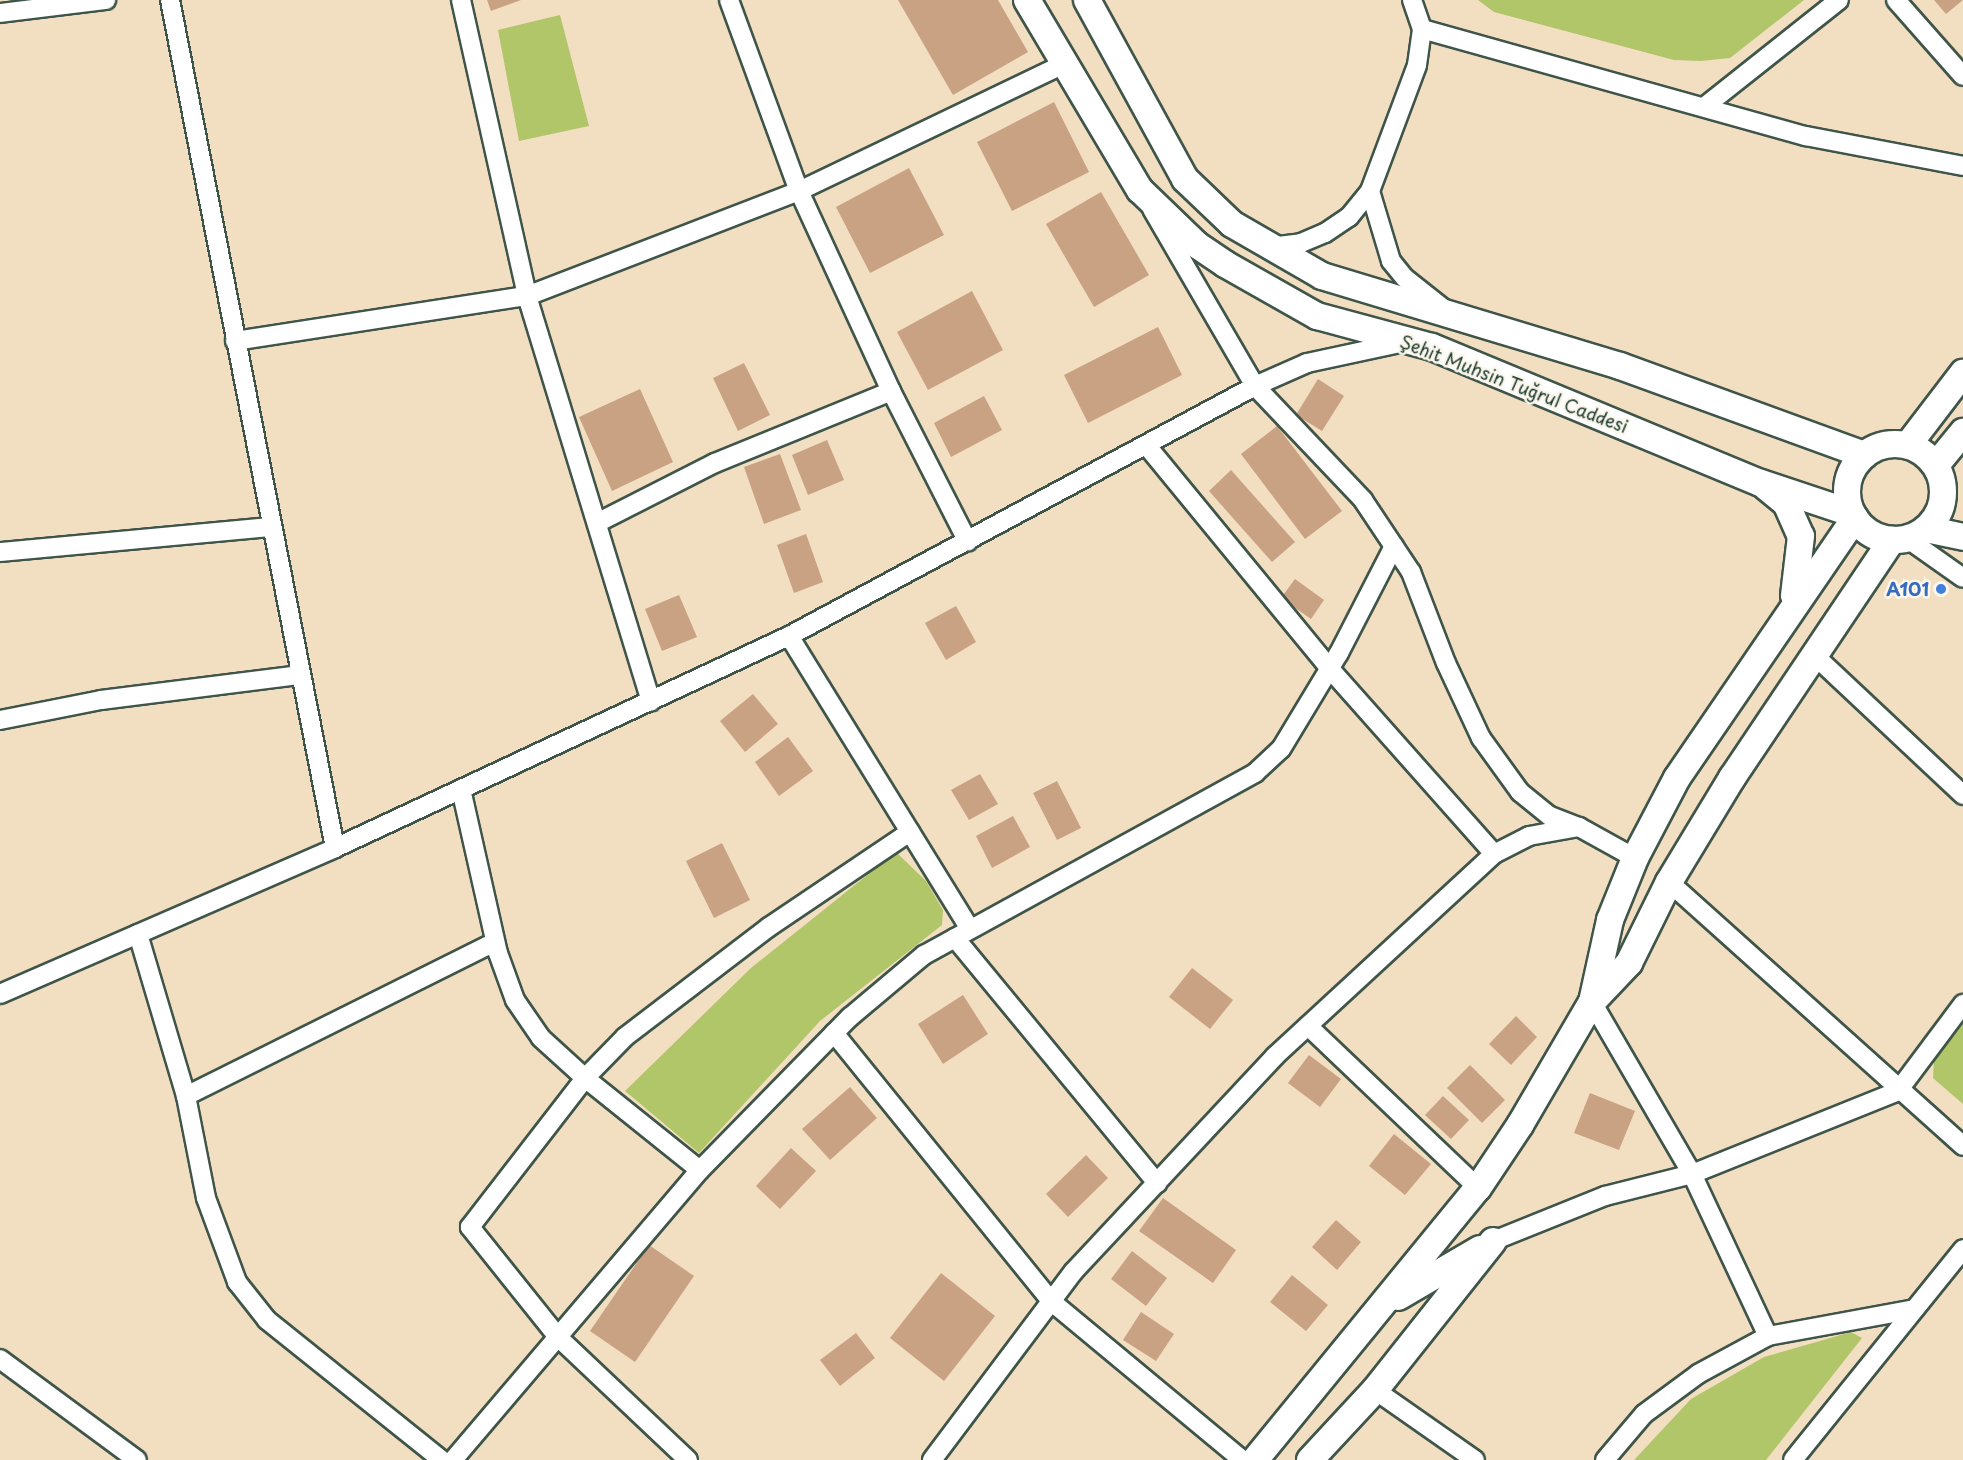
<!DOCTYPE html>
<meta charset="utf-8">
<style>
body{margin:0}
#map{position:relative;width:1963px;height:1460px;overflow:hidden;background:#f2dec1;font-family:"Playpen Sans",sans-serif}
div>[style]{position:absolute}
.green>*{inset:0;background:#b1c569}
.building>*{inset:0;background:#c9a283}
.roads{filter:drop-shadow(2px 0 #3f5549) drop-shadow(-2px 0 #3f5549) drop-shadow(0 2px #3f5549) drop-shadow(0 -2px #3f5549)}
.street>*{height:18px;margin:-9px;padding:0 9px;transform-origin:9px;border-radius:9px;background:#fff}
.secondary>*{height:26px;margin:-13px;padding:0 13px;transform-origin:13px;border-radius:13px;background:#fff}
.secondary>.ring{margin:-13px;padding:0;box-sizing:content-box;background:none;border:26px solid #fff;border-radius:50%}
.dots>*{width:16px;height:16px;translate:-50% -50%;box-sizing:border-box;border:3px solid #fbf7ec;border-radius:50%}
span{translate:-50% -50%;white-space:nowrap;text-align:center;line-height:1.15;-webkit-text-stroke:5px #fbf7ec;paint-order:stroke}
.street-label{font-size:18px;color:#1f3d34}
.shop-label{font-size:18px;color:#366cbe;font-weight:700}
.right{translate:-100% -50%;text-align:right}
</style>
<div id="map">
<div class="green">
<i style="clip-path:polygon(1478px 0,1804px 0,1730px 58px,1701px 61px,1674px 60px,1494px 12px)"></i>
<i style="clip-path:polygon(560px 15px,589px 126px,519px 141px,498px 30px)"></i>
<i style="clip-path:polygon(896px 852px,926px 881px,943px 910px,942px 925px,820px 1021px,699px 1153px,625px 1091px,751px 968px)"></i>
<i style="clip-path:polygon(1963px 1023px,1963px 1104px,1933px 1078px,1934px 1059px)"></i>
<i style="clip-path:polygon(1851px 1332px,1862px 1338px,1766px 1460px,1634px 1460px,1691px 1399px,1764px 1357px)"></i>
</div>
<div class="building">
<i style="clip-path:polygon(487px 0,521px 0,491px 11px)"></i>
<i style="clip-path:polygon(898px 0,998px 0,1028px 52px,953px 95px)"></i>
<i style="clip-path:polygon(1934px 0,1963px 0,1946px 14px)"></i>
<i style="clip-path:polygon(1054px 102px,1089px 172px,1012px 211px,977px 142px)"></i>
<i style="clip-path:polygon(909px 168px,944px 235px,870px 273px,836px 207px)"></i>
<i style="clip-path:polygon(1101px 192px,1149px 275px,1094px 307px,1046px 224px)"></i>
<i style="clip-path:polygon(972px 291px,1003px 350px,928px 390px,897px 332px)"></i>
<i style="clip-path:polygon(1158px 327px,1182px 375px,1088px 423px,1064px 375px)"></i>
<i style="clip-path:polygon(744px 363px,770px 415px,738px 431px,713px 378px)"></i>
<i style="clip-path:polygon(1318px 379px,1344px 396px,1322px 431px,1296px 415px)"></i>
<i style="clip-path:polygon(640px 389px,673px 462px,612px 491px,579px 417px)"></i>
<i style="clip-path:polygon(984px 396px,1002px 430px,951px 457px,934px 423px)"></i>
<i style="clip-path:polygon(1277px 426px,1342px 511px,1305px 539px,1241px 454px)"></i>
<i style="clip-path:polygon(827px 440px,844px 480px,808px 495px,792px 455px)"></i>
<i style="clip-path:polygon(780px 454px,801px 510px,764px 524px,744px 467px)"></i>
<i style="clip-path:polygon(1231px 470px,1295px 542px,1272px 562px,1209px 491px)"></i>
<i style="clip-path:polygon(806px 534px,823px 582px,794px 593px,777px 545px)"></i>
<i style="clip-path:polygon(1295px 579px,1324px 600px,1311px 619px,1281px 598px)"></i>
<i style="clip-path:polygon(679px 595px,697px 637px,662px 651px,645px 609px)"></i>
<i style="clip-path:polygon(956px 606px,976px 642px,946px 660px,925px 623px)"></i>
<i style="clip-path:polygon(753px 694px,778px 724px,745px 752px,720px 721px)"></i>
<i style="clip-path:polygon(788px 737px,813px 771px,779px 796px,755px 762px)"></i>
<i style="clip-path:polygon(980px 774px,998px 804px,969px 820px,951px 790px)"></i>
<i style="clip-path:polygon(1057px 781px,1081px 828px,1057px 840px,1033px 793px)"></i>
<i style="clip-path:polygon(1013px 816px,1030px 847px,992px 868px,976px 836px)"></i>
<i style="clip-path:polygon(722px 843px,750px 900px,714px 918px,686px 861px)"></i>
<i style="clip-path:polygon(1192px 968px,1233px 1000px,1210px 1029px,1169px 997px)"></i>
<i style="clip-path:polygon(963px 995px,988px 1034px,943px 1064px,918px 1024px)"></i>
<i style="clip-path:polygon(1516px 1016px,1537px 1037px,1511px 1065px,1489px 1044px)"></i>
<i style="clip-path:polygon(1309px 1055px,1341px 1079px,1320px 1107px,1288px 1083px)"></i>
<i style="clip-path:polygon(1470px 1065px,1505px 1100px,1482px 1123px,1447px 1088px)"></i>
<i style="clip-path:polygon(850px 1087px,877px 1118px,830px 1160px,802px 1129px)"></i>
<i style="clip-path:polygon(1590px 1093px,1635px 1111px,1619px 1150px,1574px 1133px)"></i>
<i style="clip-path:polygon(1443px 1096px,1469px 1120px,1451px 1139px,1425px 1115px)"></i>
<i style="clip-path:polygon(1394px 1134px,1431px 1164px,1405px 1195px,1369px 1166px)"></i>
<i style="clip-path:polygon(791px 1148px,816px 1171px,780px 1209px,756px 1186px)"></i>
<i style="clip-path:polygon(1086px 1155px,1108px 1178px,1068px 1217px,1046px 1194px)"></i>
<i style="clip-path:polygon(1163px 1198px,1236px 1250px,1213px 1283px,1139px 1231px)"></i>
<i style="clip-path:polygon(1336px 1220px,1361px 1242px,1337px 1270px,1312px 1247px)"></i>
<i style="clip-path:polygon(649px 1245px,694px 1276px,635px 1362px,590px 1331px)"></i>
<i style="clip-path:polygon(1132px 1251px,1167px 1278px,1146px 1306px,1111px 1279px)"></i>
<i style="clip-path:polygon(941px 1273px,995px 1316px,944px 1381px,890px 1338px)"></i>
<i style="clip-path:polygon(1292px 1275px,1328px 1305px,1306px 1331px,1270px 1302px)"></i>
<i style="clip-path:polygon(1141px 1312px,1174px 1334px,1156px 1361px,1123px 1340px)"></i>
<i style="clip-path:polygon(856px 1333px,875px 1358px,840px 1386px,820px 1360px)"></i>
</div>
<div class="roads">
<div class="street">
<i style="left:170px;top:0;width:864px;rotate:78.99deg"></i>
<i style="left:461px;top:0;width:303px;rotate:77.4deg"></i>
<i style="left:527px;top:296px;width:424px;rotate:73deg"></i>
<i style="left:729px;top:0;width:203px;rotate:69.9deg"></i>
<i style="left:799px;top:191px;width:220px;rotate:65.3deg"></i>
<i style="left:891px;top:391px;width:169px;rotate:63deg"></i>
<i style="left:1896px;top:0;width:101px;rotate:48.6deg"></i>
<i style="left:0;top:13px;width:107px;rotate:-7deg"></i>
<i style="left:1422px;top:29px;width:399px;rotate:15.6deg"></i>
<i style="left:1806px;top:136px;width:160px;rotate:10.8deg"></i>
<i style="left:1704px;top:107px;width:172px;rotate:-38.4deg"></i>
<i style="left:1370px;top:191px;width:73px;rotate:73.3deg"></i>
<i style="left:1391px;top:261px;width:22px;rotate:51deg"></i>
<i style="left:1405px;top:278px;width:50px;rotate:38.5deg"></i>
<i style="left:1152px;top:209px;width:205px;rotate:59.8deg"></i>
<i style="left:1255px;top:386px;width:157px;rotate:46.5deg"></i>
<i style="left:1363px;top:500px;width:87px;rotate:56.3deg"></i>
<i style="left:1411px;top:572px;width:97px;rotate:69deg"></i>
<i style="left:1446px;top:663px;width:83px;rotate:65deg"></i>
<i style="left:1481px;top:738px;width:67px;rotate:54.2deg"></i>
<i style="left:1520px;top:792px;width:38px;rotate:39deg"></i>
<i style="left:1550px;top:816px;width:31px;rotate:21deg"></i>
<i style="left:1579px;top:827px;width:64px;rotate:29deg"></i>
<i style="left:1270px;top:247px;width:31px;rotate:-7deg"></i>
<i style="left:1301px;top:243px;width:26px;rotate:-23deg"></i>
<i style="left:1325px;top:233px;width:29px;rotate:-34deg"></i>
<i style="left:1349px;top:217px;width:33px;rotate:-51deg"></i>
<i style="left:1370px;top:191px;width:134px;rotate:-69.5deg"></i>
<i style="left:1417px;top:65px;width:36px;rotate:-82deg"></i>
<i style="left:1422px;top:29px;width:31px;rotate:-109deg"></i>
<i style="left:235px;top:341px;width:295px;rotate:-8.8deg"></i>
<i style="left:527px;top:296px;width:292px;rotate:-21.1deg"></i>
<i style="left:799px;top:191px;width:294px;rotate:-25.6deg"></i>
<i style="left:1147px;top:446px;width:288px;rotate:50.6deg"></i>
<i style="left:1330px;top:669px;width:247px;rotate:48.4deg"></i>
<i style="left:597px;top:523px;width:132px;rotate:-27deg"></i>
<i style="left:715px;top:463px;width:190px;rotate:-22.2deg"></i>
<i style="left:1908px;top:539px;width:67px;rotate:35.3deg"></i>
<i style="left:0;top:552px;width:273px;rotate:-5.3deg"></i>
<i style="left:789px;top:636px;width:344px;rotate:58.3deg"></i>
<i style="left:1813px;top:654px;width:206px;rotate:43.2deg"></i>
<i style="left:0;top:720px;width:103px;rotate:-11.2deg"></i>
<i style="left:101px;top:700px;width:201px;rotate:-7.2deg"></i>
<i style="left:461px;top:789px;width:168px;rotate:77.3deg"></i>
<i style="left:498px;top:953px;width:50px;rotate:70.1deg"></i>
<i style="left:515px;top:1000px;width:46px;rotate:55.6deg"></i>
<i style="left:541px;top:1038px;width:59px;rotate:42.3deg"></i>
<i style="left:585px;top:1078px;width:147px;rotate:38.7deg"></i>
<i style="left:1669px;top:882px;width:395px;rotate:41.9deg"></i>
<i style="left:138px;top:934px;width:169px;rotate:73.5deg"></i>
<i style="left:186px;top:1096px;width:104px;rotate:78.9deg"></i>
<i style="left:206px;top:1198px;width:90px;rotate:69.7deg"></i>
<i style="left:237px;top:1282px;width:48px;rotate:51.7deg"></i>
<i style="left:267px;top:1320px;width:224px;rotate:38.7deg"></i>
<i style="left:955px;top:938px;width:318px;rotate:50.5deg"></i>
<i style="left:0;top:994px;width:365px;rotate:-23.5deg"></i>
<i style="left:335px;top:848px;width:501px;rotate:-25.03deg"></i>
<i style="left:789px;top:636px;width:529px;rotate:-28.21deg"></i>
<i style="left:1255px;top:386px;width:57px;rotate:-23.9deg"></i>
<i style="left:1307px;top:363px;width:100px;rotate:-12.1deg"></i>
<i style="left:1592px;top:1002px;width:199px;rotate:59.8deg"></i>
<i style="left:1692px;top:1174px;width:179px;rotate:64.9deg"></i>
<i style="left:1308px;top:1026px;width:235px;rotate:43.6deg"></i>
<i style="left:834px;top:1033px;width:346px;rotate:51deg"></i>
<i style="left:1052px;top:1302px;width:247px;rotate:39.7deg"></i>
<i style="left:186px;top:1096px;width:345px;rotate:-26.5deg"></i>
<i style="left:1493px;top:1241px;width:121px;rotate:-21.9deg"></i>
<i style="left:1605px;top:1196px;width:90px;rotate:-14.2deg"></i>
<i style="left:1692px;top:1174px;width:222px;rotate:-21.9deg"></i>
<i style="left:1898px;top:1091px;width:109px;rotate:-53.2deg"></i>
<i style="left:0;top:1359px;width:170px;rotate:36.4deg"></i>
<i style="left:1375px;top:1390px;width:122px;rotate:35deg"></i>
<i style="left:453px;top:1460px;width:381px;rotate:-49.6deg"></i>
<i style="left:700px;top:1170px;width:214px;rotate:-45.6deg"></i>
<i style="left:850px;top:1017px;width:97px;rotate:-40deg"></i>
<i style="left:924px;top:955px;width:378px;rotate:-28.8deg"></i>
<i style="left:1255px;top:773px;width:35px;rotate:-43deg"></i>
<i style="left:1281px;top:749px;width:112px;rotate:-58.9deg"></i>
<i style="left:1339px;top:653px;width:120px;rotate:-62.8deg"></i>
<i style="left:688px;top:1460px;width:179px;rotate:-136.6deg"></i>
<i style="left:558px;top:1337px;width:141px;rotate:-128.7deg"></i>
<i style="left:470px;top:1227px;width:188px;rotate:-52.3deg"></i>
<i style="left:585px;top:1078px;width:57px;rotate:-45.7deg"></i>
<i style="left:625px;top:1037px;width:181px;rotate:-37.4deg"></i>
<i style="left:769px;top:927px;width:170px;rotate:-34deg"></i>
<i style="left:932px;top:1460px;width:236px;rotate:-53.1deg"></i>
<i style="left:1074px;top:1271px;width:294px;rotate:-46.9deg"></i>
<i style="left:1275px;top:1056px;width:298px;rotate:-42.7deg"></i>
<i style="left:1494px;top:854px;width:39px;rotate:-27deg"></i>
<i style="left:1529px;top:836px;width:51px;rotate:-10.2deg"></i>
<i style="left:1605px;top:1460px;width:60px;rotate:-49.7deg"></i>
<i style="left:1644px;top:1414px;width:67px;rotate:-36.5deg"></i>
<i style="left:1698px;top:1374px;width:80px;rotate:-28.5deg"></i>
<i style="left:1768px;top:1336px;width:149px;rotate:-10.4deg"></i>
<i style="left:1793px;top:1460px;width:271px;rotate:-51.1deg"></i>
</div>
<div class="secondary">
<i style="left:1027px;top:0;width:221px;rotate:59.3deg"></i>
<i style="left:1140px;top:190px;width:79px;rotate:44deg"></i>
<i style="left:1197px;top:245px;width:34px;rotate:34deg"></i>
<i style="left:1225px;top:264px;width:106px;rotate:29.5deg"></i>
<i style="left:1317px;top:316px;width:119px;rotate:15.1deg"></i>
<i style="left:1432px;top:347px;width:356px;rotate:22.5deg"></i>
<i style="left:1761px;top:483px;width:95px;rotate:18.4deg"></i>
<i style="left:1087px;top:0;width:204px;rotate:61.3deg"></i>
<i style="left:1185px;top:179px;width:65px;rotate:43.8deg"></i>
<i style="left:1232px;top:224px;width:104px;rotate:30deg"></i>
<i style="left:1322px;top:276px;width:311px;rotate:16.8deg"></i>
<i style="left:1620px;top:366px;width:260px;rotate:20deg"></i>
<i class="ring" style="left:1847px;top:444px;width:70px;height:70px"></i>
<i style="left:1908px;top:445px;width:91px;rotate:-52.6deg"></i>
<i style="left:1936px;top:465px;width:43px;rotate:-50.7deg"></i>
<i style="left:1766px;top:487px;width:26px;rotate:39deg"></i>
<i style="left:1786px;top:503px;width:36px;rotate:66deg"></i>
<i style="left:1801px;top:536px;width:60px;rotate:96.7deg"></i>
<i style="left:1926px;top:529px;width:38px;rotate:12deg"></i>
<i style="left:1592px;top:1002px;width:84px;rotate:-77.6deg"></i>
<i style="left:1610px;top:920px;width:67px;rotate:-68deg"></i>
<i style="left:1635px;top:858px;width:90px;rotate:-62.3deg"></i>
<i style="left:1677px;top:778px;width:315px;rotate:-55.6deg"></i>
<i style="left:1398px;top:1297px;width:95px;rotate:-30.3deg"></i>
<i style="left:1255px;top:1460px;width:352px;rotate:-50.7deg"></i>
<i style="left:1478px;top:1188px;width:76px;rotate:-56.3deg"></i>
<i style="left:1520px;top:1125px;width:143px;rotate:-59.7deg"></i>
<i style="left:1592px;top:1002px;width:54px;rotate:-46.5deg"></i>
<i style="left:1629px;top:963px;width:90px;rotate:-63.7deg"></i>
<i style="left:1669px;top:882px;width:122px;rotate:-58.8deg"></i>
<i style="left:1732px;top:778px;width:287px;rotate:-56.1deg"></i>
<i style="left:1310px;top:1460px;width:96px;rotate:-47.1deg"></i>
<i style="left:1375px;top:1390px;width:190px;rotate:-51.6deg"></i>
</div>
</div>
<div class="dots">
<i style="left:1941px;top:589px;background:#3f7fe0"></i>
</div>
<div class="street-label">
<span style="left:1514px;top:384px;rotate:21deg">Şehit Muhsin Tuğrul Caddesi</span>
</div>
<div class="shop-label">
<span class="right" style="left:1929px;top:589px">A101</span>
</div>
</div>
